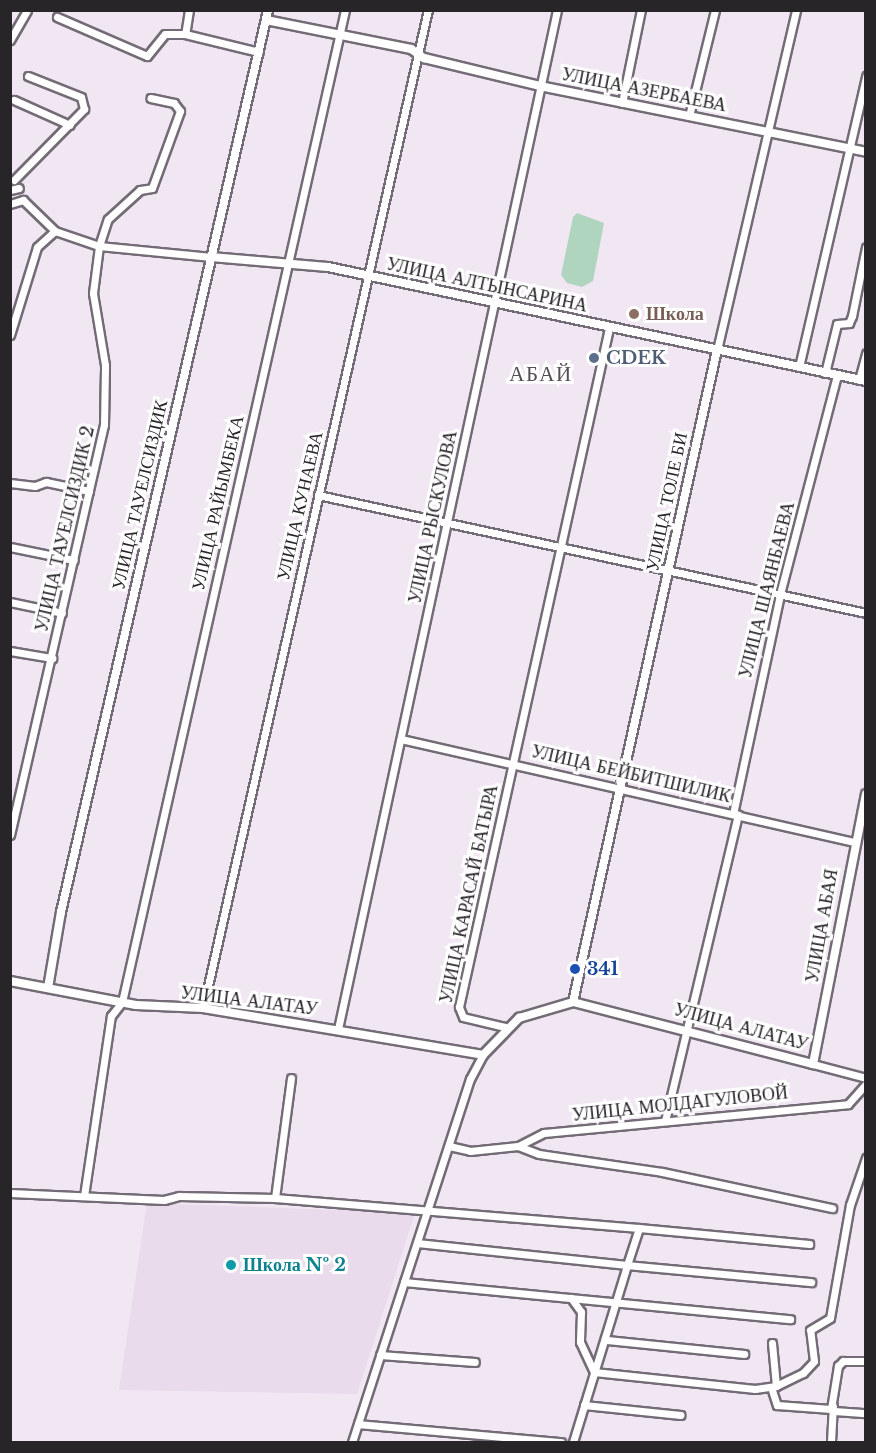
<!DOCTYPE html>
<meta charset="utf-8">
<style>
body{margin:0}
#map{position:relative;width:876px;height:1453px;overflow:hidden;background:#f1e7f3;font-family:"Libre Baskerville",serif}
div>[style]{position:absolute}
.built>*{inset:0;background:#e9daec}
.green>*{inset:0;background:#afd5bf}
.roads{filter:drop-shadow(2px 0 #736b75) drop-shadow(-2px 0 #736b75) drop-shadow(0 2px #736b75) drop-shadow(0 -2px #736b75)}
.minor>*{height:7px;margin:-3.5px;padding:0 3.5px;transform-origin:3.5px;border-radius:3.5px;background:#fff}
.tertiary>*{height:8px;margin:-4px;padding:0 4px;transform-origin:4px;border-radius:4px;background:#fff}
.dots>*{width:16px;height:16px;translate:-50% -50%;box-sizing:border-box;border:3px solid #fff;border-radius:50%}
span{translate:-50% -50%;white-space:nowrap;text-align:center;line-height:1.15;-webkit-text-stroke:6px #fff;paint-order:stroke}
.street-label{font-size:18px;color:#282529}
.education-label{font-size:18px;color:#785e54;font-weight:700}
.left{translate:0 -50%;text-align:left}
.service-label{font-size:18px;color:#4e5e75;font-weight:700}
.transit-label{font-size:18px;color:#164399;font-weight:700}
.culture-label{font-size:18px;color:#0d838f;font-weight:700}
.quarter-label{font-size:21px;color:#544c56;letter-spacing:1.5px}
.frame{position:absolute;inset:0;border:12px solid #282529;pointer-events:none}
</style>
<div id="map">
<div class="built">
<i style="clip-path:polygon(147px 1203px,415px 1213px,357px 1394px,119px 1390px)"></i>
</div>
<div class="green">
<i style="clip-path:polygon(577px 213px,604px 223px,593px 281px,582px 287px,567px 283px,561px 275px,573px 217px)"></i>
</div>
<div class="roads">
<div class="minor">
<i style="left:189px;top:10px;width:24px;rotate:99deg"></i>
<i style="left:185px;top:34px;width:76px;rotate:13.7deg"></i>
<i style="left:57px;top:17px;width:98px;rotate:23.4deg"></i>
<i style="left:147px;top:56px;width:28px;rotate:-51deg"></i>
<i style="left:165px;top:34px;width:20px"></i>
<i style="left:10px;top:40px;width:34px;rotate:-60deg"></i>
<i style="left:14px;top:100px;width:61px;rotate:24.1deg"></i>
<i style="left:622px;top:103px;width:95px;rotate:-78.5deg"></i>
<i style="left:689px;top:116px;width:109px;rotate:-76.2deg"></i>
<i style="left:14px;top:180px;width:100px;rotate:-45.4deg"></i>
<i style="left:84px;top:109px;width:12px;rotate:-104deg"></i>
<i style="left:81px;top:97px;width:57px;rotate:-158.4deg"></i>
<i style="left:10px;top:190px;width:9px;rotate:-13deg"></i>
<i style="left:10px;top:204px;width:14px;rotate:-17deg"></i>
<i style="left:23px;top:200px;width:45px;rotate:44.1deg"></i>
<i style="left:55px;top:231px;width:46px;rotate:18.8deg"></i>
<i style="left:99px;top:246px;width:113px;rotate:5.6deg"></i>
<i style="left:10px;top:335px;width:92px;rotate:-72.9deg"></i>
<i style="left:37px;top:247px;width:24px;rotate:-42deg"></i>
<i style="left:717px;top:350px;width:349px;rotate:-76.9deg"></i>
<i style="left:799px;top:367px;width:299px;rotate:-77deg"></i>
<i style="left:825px;top:373px;width:50px;rotate:-76.2deg"></i>
<i style="left:837px;top:324px;width:12px;rotate:-5deg"></i>
<i style="left:849px;top:323px;width:8px;rotate:-67deg"></i>
<i style="left:852px;top:316px;width:70px;rotate:-78.5deg"></i>
<i style="left:859px;top:380px;width:28px;rotate:-75deg"></i>
<i style="left:10px;top:483px;width:25px;rotate:7deg"></i>
<i style="left:35px;top:486px;width:12px;rotate:-20deg"></i>
<i style="left:46px;top:482px;width:44px;rotate:11.8deg"></i>
<i style="left:318px;top:495px;width:561px;rotate:12.15deg"></i>
<i style="left:10px;top:547px;width:65px;rotate:11.5deg"></i>
<i style="left:10px;top:602px;width:53px;rotate:11.9deg"></i>
<i style="left:10px;top:651px;width:43px;rotate:9.5deg"></i>
<i style="left:401px;top:739px;width:465px;rotate:12.8deg"></i>
<i style="left:733px;top:814px;width:225px;rotate:-77.9deg"></i>
<i style="left:780px;top:594px;width:226px;rotate:-75.4deg"></i>
<i style="left:10px;top:835px;width:421px;rotate:-77.1deg"></i>
<i style="left:104px;top:425px;width:60px;rotate:-89deg"></i>
<i style="left:105px;top:365px;width:73px;rotate:-99.5deg"></i>
<i style="left:93px;top:293px;width:47px;rotate:-82.7deg"></i>
<i style="left:99px;top:246px;width:28px;rotate:-72deg"></i>
<i style="left:108px;top:219px;width:43px;rotate:-42.2deg"></i>
<i style="left:140px;top:190px;width:12px;rotate:-9deg"></i>
<i style="left:152px;top:188px;width:82px;rotate:-70deg"></i>
<i style="left:180px;top:111px;width:10px;rotate:-127deg"></i>
<i style="left:174px;top:103px;width:24px;rotate:-168deg"></i>
<i style="left:203px;top:1008px;width:1023px;rotate:-77.3deg"></i>
<i style="left:505px;top:1027px;width:43px;rotate:-166.6deg"></i>
<i style="left:463px;top:1017px;width:11px;rotate:-112deg"></i>
<i style="left:459px;top:1007px;width:695px;rotate:-77.54deg"></i>
<i style="left:338px;top:1029px;width:1042px;rotate:-77.87deg"></i>
<i style="left:813px;top:1064px;width:55px;rotate:14.8deg"></i>
<i style="left:665px;top:1121px;width:315px;rotate:-76.6deg"></i>
<i style="left:449px;top:1146px;width:22px;rotate:13deg"></i>
<i style="left:470px;top:1151px;width:48px;rotate:-5.9deg"></i>
<i style="left:518px;top:1146px;width:22px;rotate:21deg"></i>
<i style="left:539px;top:1154px;width:124px;rotate:8.3deg"></i>
<i style="left:662px;top:1172px;width:174px;rotate:12deg"></i>
<i style="left:518px;top:1146px;width:29px;rotate:-27deg"></i>
<i style="left:544px;top:1133px;width:305px;rotate:-5.4deg"></i>
<i style="left:848px;top:1104px;width:27px;rotate:-48deg"></i>
<i style="left:10px;top:1193px;width:154px;rotate:2.6deg"></i>
<i style="left:164px;top:1200px;width:16px;rotate:-15deg"></i>
<i style="left:179px;top:1196px;width:96px;rotate:1.2deg"></i>
<i style="left:275px;top:1198px;width:365px;rotate:4.7deg"></i>
<i style="left:84px;top:1196px;width:182px;rotate:-81.5deg"></i>
<i style="left:111px;top:1016px;width:18px;rotate:-52deg"></i>
<i style="left:122px;top:1002px;width:1017px;rotate:-77.33deg"></i>
<i style="left:275px;top:1198px;width:121px;rotate:-82.4deg"></i>
<i style="left:417px;top:1243px;width:211px;rotate:6deg"></i>
<i style="left:627px;top:1265px;width:39px;rotate:-72deg"></i>
<i style="left:639px;top:1228px;width:171px;rotate:5.4deg"></i>
<i style="left:404px;top:1282px;width:388px;rotate:5.5deg"></i>
<i style="left:571px;top:1298px;width:17px;rotate:54deg"></i>
<i style="left:581px;top:1312px;width:30px;rotate:92deg"></i>
<i style="left:580px;top:1342px;width:33px;rotate:65deg"></i>
<i style="left:594px;top:1372px;width:162px;rotate:6deg"></i>
<i style="left:755px;top:1389px;width:21px;rotate:-8deg"></i>
<i style="left:776px;top:1386px;width:30px;rotate:-26deg"></i>
<i style="left:803px;top:1373px;width:16px;rotate:-47deg"></i>
<i style="left:814px;top:1361px;width:31px;rotate:-97deg"></i>
<i style="left:810px;top:1330px;width:23px;rotate:-31deg"></i>
<i style="left:830px;top:1318px;width:115px;rotate:-80deg"></i>
<i style="left:850px;top:1205px;width:50px;rotate:-71.2deg"></i>
<i style="left:607px;top:1340px;width:138px;rotate:5.8deg"></i>
<i style="left:772px;top:1343px;width:43px;rotate:84.7deg"></i>
<i style="left:380px;top:1355px;width:95px;rotate:4.2deg"></i>
<i style="left:771px;top:1387px;width:19px;rotate:72deg"></i>
<i style="left:777px;top:1405px;width:54px;rotate:4.2deg"></i>
<i style="left:831px;top:1409px;width:44px;rotate:-80.8deg"></i>
<i style="left:838px;top:1366px;width:7px;rotate:-45deg"></i>
<i style="left:843px;top:1361px;width:23px"></i>
<i style="left:584px;top:1405px;width:97px;rotate:5.9deg"></i>
<i style="left:834px;top:1411px;width:32px;rotate:4deg"></i>
<i style="left:358px;top:1424px;width:204px;rotate:5.1deg"></i>
<i style="left:352px;top:1442px;width:382px;rotate:-72deg"></i>
<i style="left:470px;top:1079px;width:27px;rotate:-62deg"></i>
<i style="left:573px;top:1442px;width:185px;rotate:-73deg"></i>
<i style="left:627px;top:1265px;width:185px;rotate:5.3deg"></i>
<i style="left:831px;top:1442px;width:36px;rotate:-87deg"></i>
</div>
<div class="tertiary">
<i style="left:266px;top:20px;width:148px;rotate:11.3deg"></i>
<i style="left:411px;top:49px;width:16px;rotate:35deg"></i>
<i style="left:424px;top:58px;width:119px;rotate:13.6deg"></i>
<i style="left:540px;top:86px;width:333px;rotate:11.4deg"></i>
<i style="left:211px;top:257px;width:117px;rotate:4.9deg"></i>
<i style="left:328px;top:267px;width:550px;rotate:11.96deg"></i>
<i style="left:10px;top:981px;width:128px;rotate:10.8deg"></i>
<i style="left:136px;top:1005px;width:67px;rotate:2.6deg"></i>
<i style="left:203px;top:1008px;width:284px;rotate:9.5deg"></i>
<i style="left:483px;top:1055px;width:52px;rotate:-45.8deg"></i>
<i style="left:519px;top:1018px;width:56px;rotate:-16.5deg"></i>
<i style="left:573px;top:1002px;width:248px;rotate:14.5deg"></i>
<i style="left:813px;top:1064px;width:275px;rotate:-78.9deg"></i>
<i style="left:48px;top:988px;width:77px;rotate:-80.3deg"></i>
<i style="left:61px;top:912px;width:925px;rotate:-77.07deg"></i>
<i style="left:573px;top:1002px;width:668px;rotate:-77.55deg"></i>
</div>
</div>
<div class="dots">
<i style="left:634px;top:314px;background:#8d6e63"></i>
<i style="left:594px;top:358px;background:#5c6f8a"></i>
<i style="left:575px;top:969px;background:#1a4fb4"></i>
<i style="left:231px;top:1265px;background:#0f9aa8"></i>
</div>
<div class="street-label">
<span style="left:644px;top:90px;rotate:11deg">УЛИЦА АЗЕРБАЕВА</span>
<span style="left:487px;top:285px;rotate:12deg">УЛИЦА АЛТЫНСАРИНА</span>
<span style="left:140px;top:495px;rotate:-77deg">УЛИЦА ТАУЕЛСИЗДИК</span>
<span style="left:667px;top:502px;rotate:-78deg">УЛИЦА ТОЛЕ БИ</span>
<span style="left:218px;top:503px;rotate:-77deg">УЛИЦА РАЙЫМБЕКА</span>
<span style="left:300px;top:506px;rotate:-77deg">УЛИЦА КУНАЕВА</span>
<span style="left:433px;top:517px;rotate:-78deg">УЛИЦА РЫСКУЛОВА</span>
<span style="left:65px;top:529px;rotate:-77deg">УЛИЦА ТАУЕЛСИЗДИК 2</span>
<span style="left:767px;top:590px;rotate:-76deg">УЛИЦА ШАЯНБАЕВА</span>
<span style="left:631px;top:774px;rotate:13deg">УЛИЦА БЕЙБИТШИЛИК</span>
<span style="left:469px;top:894px;rotate:-78deg">УЛИЦА КАРАСАЙ БАТЫРА</span>
<span style="left:822px;top:926px;rotate:-80deg">УЛИЦА АБАЯ</span>
<span style="left:249px;top:1001px;rotate:7deg">УЛИЦА АЛАТАУ</span>
<span style="left:741px;top:1027px;rotate:15deg">УЛИЦА АЛАТАУ</span>
<span style="left:680px;top:1104px;rotate:-6deg">УЛИЦА МОЛДАГУЛОВОЙ</span>
</div>
<div class="education-label">
<span class="left" style="left:646px;top:314px">Школа</span>
</div>
<div class="service-label">
<span class="left" style="left:606px;top:358px">CDEK</span>
</div>
<div class="transit-label">
<span class="left" style="left:587px;top:969px">341</span>
</div>
<div class="culture-label">
<span class="left" style="left:243px;top:1265px">Школа № 2</span>
</div>
<div class="quarter-label">
<span style="left:541px;top:374px">АБАЙ</span>
</div>
<div class="frame"></div>
</div>
